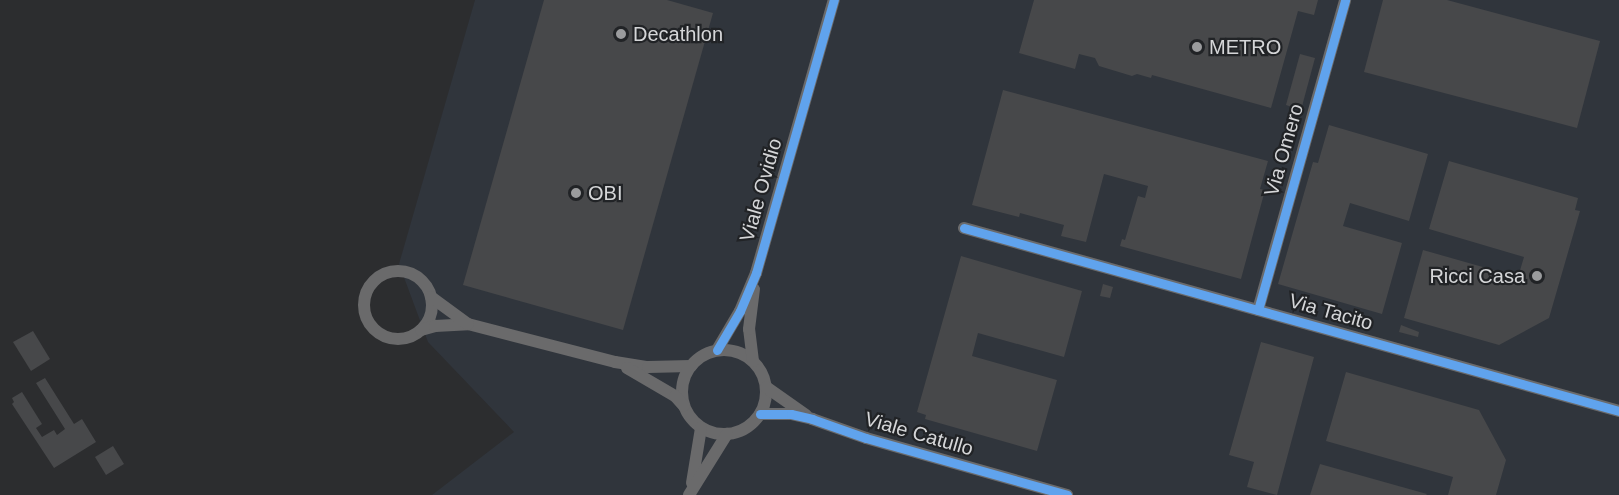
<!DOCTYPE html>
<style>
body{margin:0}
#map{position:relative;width:1619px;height:495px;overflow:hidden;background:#2c2d2f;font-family:Arial,sans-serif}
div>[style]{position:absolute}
.built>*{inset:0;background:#30353c}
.building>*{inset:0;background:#47484a}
.street>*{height:12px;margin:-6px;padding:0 6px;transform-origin:6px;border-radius:6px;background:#6a6a6b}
.street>.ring{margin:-6px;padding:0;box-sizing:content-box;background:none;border:12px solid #6a6a6b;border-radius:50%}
.cycleway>*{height:9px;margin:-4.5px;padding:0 4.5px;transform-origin:4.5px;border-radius:4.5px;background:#60a3ed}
.dots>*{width:16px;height:16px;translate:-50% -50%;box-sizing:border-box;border:3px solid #212326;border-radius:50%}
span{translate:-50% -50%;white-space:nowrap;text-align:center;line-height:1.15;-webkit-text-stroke:4.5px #212326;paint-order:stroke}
.poi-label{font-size:20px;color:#d5d6d8}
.left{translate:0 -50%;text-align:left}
.right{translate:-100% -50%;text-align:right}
.street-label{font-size:20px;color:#d5d6d8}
</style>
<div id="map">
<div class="built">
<i style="clip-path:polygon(475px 0,1619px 0,1619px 495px,432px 495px,514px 432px,428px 342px,399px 264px)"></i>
</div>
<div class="building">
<i style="clip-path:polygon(544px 0,667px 0,713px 13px,623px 330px,463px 285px)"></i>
<i style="clip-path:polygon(1034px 0,1318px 0,1314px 15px,1298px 11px,1271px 108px,1152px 75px,1151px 78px,1137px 74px,1132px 76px,1099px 66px,1095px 58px,1079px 54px,1075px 69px,1019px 53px)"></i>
<i style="clip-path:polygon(1383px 0,1447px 0,1600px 41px,1577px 128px,1364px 72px)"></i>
<i style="clip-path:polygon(1300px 54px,1315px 58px,1301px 110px,1286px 105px)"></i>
<i style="clip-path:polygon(1003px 90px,1268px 161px,1260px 189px,1265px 190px,1241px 279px,1120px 246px,1122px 239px,1125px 240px,1138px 196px,1145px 198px,1148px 186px,1104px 174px,1086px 242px,1061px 236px,1064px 225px,1020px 213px,1019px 217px,972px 205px)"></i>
<i style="clip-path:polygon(1329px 125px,1428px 154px,1409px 221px,1350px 203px,1343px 226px,1402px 243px,1382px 314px,1278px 284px,1313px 162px,1318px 163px)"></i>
<i style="clip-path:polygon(1449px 161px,1578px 198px,1575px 210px,1580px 211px,1549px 318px,1499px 345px,1404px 318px,1423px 250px,1518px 277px,1524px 257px,1429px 229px)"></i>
<i style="clip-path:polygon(961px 256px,1082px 291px,1064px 357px,978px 333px,972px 356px,1057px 380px,1037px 451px,925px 419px,926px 415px,917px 412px)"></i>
<i style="clip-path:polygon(1103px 284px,1113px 287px,1110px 298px,1100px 296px)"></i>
<i style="clip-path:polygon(1401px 325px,1419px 332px,1418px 337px,1399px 332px)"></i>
<i style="clip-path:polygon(33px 331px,50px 359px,31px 371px,13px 342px)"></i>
<i style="clip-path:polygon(1261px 342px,1314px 357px,1277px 495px,1247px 487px,1254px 462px,1229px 455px)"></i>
<i style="clip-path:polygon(1346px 372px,1479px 410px,1506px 460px,1496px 495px,1448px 495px,1453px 477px,1326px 441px)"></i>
<i style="clip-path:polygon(45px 378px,74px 424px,82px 419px,96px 442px,54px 468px,12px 404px,14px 402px,12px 398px,22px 392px,42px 424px,36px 428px,42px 437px,54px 430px,57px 435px,65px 429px,36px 383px)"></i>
<i style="clip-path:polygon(113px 446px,124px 464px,106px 475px,95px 457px)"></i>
<i style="clip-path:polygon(1320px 464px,1427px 494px,1426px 495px,1310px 495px)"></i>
</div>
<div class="street">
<i style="left:964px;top:228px;width:680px;rotate:15.61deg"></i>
<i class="ring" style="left:364px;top:271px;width:56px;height:56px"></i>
<i style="left:1258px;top:310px;width:322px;rotate:-74.3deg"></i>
<i style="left:468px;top:324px;width:152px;rotate:14.5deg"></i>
<i style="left:615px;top:362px;width:33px;rotate:9deg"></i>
<i style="left:648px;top:367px;width:43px;rotate:-1.3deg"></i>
<i style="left:421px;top:330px;width:15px;rotate:-16deg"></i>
<i style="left:435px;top:326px;width:33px;rotate:-3deg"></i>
<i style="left:468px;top:324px;width:46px;rotate:-143.9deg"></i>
<i class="ring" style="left:682px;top:350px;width:72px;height:72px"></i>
<i style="left:717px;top:350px;width:45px;rotate:-59.5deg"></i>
<i style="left:740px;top:311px;width:41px;rotate:-67.2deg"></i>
<i style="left:756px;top:273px;width:284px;rotate:-74.1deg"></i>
<i style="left:753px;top:361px;width:32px;rotate:-97deg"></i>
<i style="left:749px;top:329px;width:40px;rotate:-82.9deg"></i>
<i style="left:627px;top:368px;width:56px;rotate:30.3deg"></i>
<i style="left:675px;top:396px;width:13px;rotate:48deg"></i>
<i style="left:766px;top:387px;width:49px;rotate:35deg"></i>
<i style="left:760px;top:414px;width:31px"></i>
<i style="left:791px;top:414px;width:22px;rotate:13deg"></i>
<i style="left:812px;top:419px;width:57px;rotate:19.4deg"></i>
<i style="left:866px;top:438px;width:209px;rotate:15.8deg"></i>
<i style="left:692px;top:483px;width:56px;rotate:-80.7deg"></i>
<i style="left:689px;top:495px;width:72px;rotate:-58.1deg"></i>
</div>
<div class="cycleway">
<i style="left:964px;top:228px;width:680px;rotate:15.61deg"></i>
<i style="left:1258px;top:310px;width:322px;rotate:-74.3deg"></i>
<i style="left:717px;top:350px;width:45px;rotate:-59.5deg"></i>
<i style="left:740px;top:311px;width:41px;rotate:-67.2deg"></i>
<i style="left:756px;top:273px;width:284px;rotate:-74.1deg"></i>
<i style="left:760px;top:414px;width:31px"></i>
<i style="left:791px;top:414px;width:22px;rotate:13deg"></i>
<i style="left:812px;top:419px;width:57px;rotate:19.4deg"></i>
<i style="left:866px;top:438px;width:209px;rotate:15.8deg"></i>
</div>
<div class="dots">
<i style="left:621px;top:34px;background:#9a9b9d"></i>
<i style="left:1197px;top:47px;background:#9a9b9d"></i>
<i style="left:576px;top:193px;background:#9a9b9d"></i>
<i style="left:1537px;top:276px;background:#9a9b9d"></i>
</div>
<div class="poi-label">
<span class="left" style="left:633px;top:34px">Decathlon</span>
<span class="left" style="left:1209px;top:47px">METRO</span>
<span class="left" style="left:588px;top:193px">OBI</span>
<span class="right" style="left:1525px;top:276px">Ricci Casa</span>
</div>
<div class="street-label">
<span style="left:1284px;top:150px;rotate:-74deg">Via Omero</span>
<span style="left:761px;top:190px;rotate:-74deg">Viale Ovidio</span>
<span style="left:1331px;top:312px;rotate:16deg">Via Tacito</span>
<span style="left:919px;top:434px;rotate:16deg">Viale Catullo</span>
</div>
</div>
